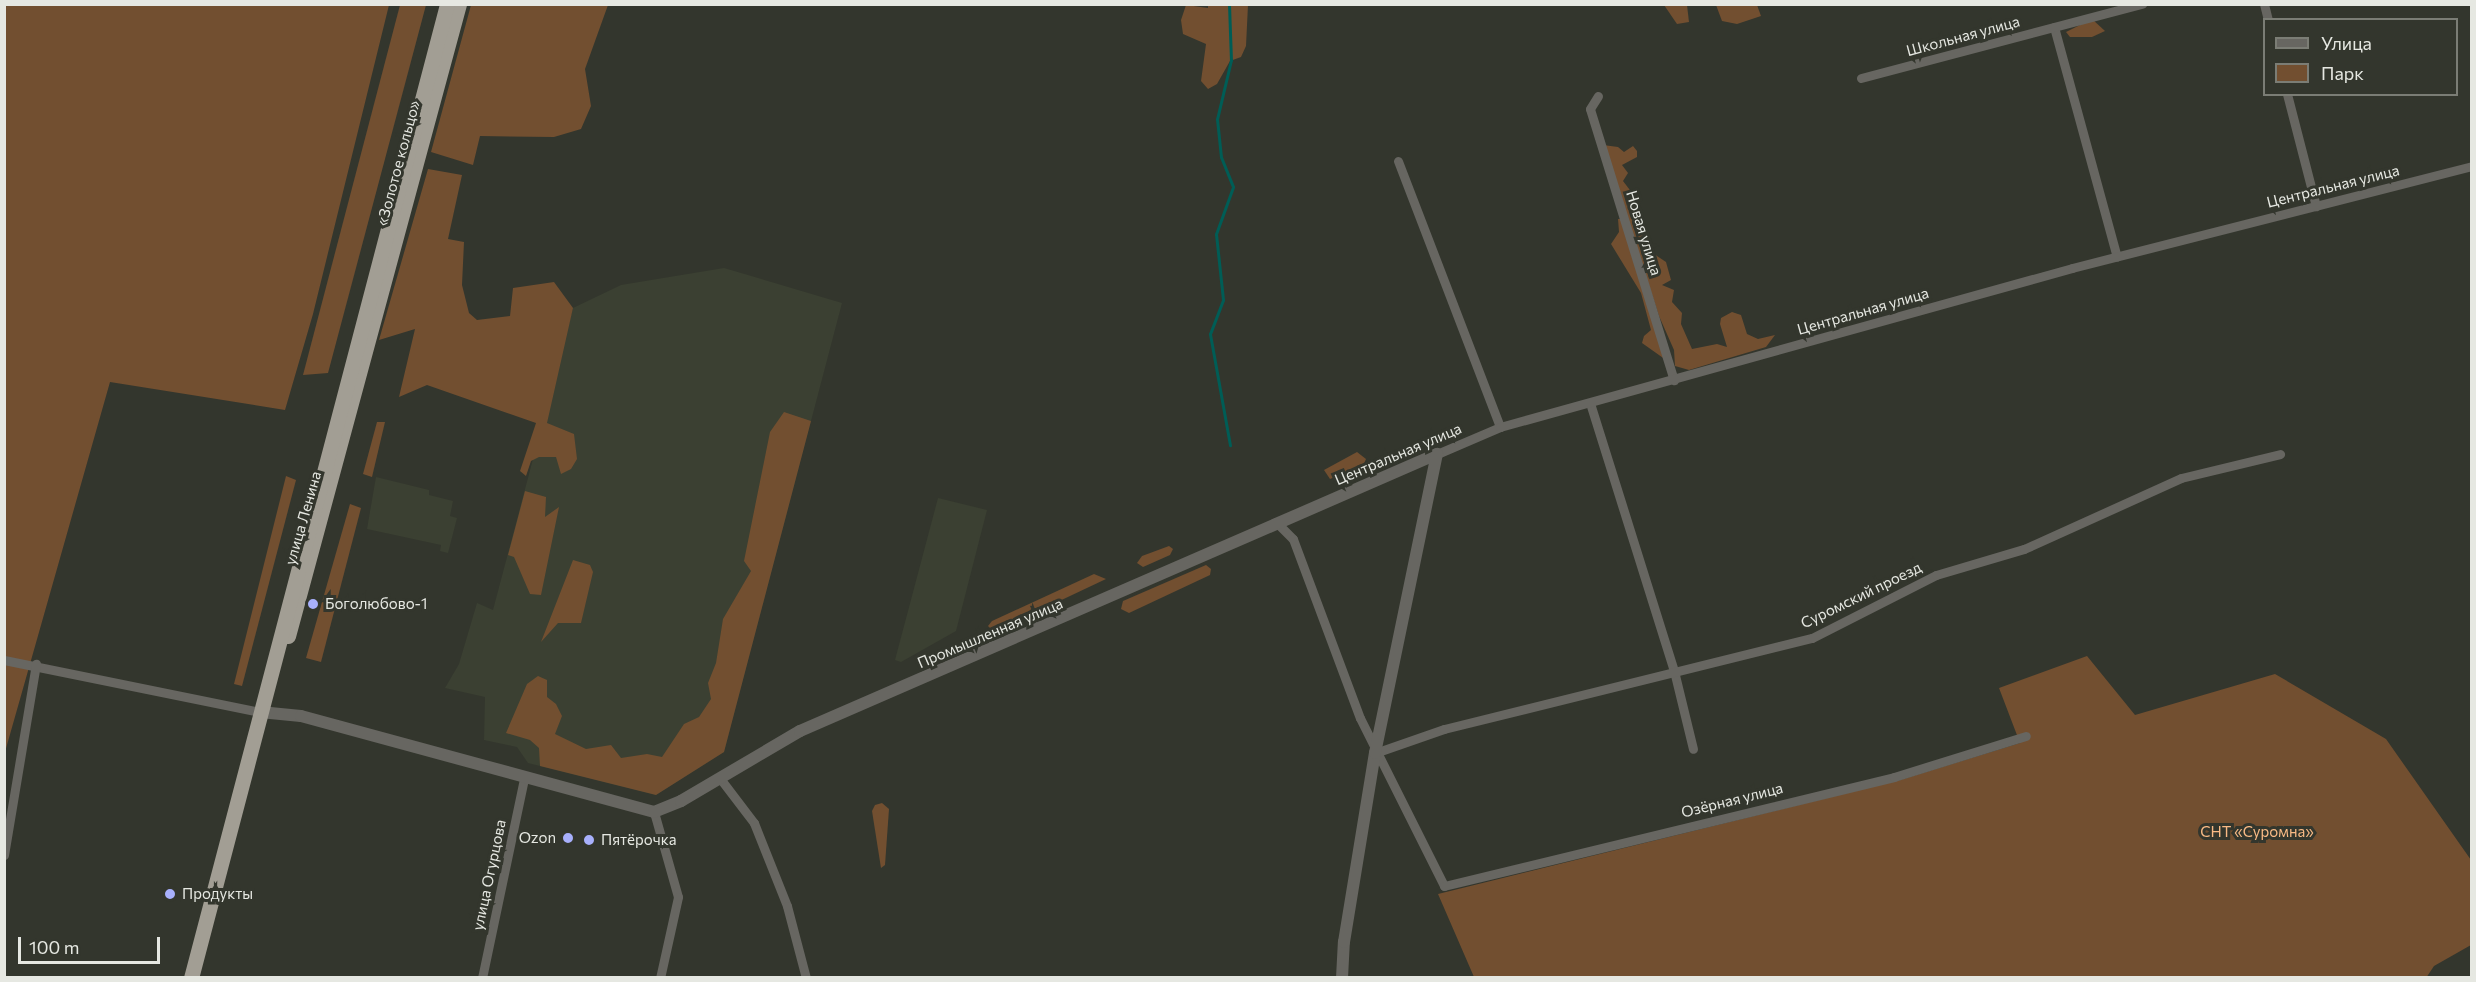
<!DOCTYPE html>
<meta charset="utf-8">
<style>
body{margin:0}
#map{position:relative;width:2476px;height:982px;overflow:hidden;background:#33362d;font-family:Commissioner,sans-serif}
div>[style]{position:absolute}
.built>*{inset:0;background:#3b4032}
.green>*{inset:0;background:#724f30}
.stream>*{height:3px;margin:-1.5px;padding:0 1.5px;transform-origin:1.5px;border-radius:1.5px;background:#005d56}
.minor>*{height:9px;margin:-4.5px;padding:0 4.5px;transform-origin:4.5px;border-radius:4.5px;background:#676661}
.tertiary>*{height:12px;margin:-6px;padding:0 6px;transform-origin:6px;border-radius:6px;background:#676661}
.trunk>*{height:15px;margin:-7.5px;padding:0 7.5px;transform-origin:7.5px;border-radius:7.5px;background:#a29e94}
.dots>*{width:16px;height:16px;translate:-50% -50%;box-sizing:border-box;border:3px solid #33362d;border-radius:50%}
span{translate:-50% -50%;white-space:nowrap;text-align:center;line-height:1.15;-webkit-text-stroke:6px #33362d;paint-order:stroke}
.street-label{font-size:15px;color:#e6e8e2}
.poi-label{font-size:15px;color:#e6e8e2}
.left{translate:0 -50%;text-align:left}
.right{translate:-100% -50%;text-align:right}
.park-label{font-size:15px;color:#f9ba85}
.frame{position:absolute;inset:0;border:6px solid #e6e8e2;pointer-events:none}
.legend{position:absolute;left:2263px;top:18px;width:195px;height:78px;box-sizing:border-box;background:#33362d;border:2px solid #7b7d75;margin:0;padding:8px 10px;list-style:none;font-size:18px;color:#e6e8e2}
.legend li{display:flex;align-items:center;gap:12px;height:30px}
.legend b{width:30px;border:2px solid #7b7d75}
.scale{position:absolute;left:18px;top:937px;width:142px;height:27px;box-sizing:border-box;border:3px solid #e6e8e2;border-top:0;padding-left:8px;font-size:18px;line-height:21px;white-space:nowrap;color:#e6e8e2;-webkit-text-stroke:4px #33362d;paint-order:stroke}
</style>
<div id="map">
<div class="built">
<i style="clip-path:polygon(724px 268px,842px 303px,724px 752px,656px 795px,528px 763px,517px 747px,484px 740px,485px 697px,445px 688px,459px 664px,477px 603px,493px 610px,573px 308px,621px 285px)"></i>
<i style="clip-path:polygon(376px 477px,429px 490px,429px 495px,453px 501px,450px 516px,457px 518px,448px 553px,440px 551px,441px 545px,367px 529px)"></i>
<i style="clip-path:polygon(938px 498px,987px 510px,956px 631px,901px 662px,895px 660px)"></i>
</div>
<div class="green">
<i style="clip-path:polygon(5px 5px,389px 5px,313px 314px,285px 410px,110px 382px,5px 752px)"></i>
<i style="clip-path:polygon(400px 5px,426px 5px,328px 373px,303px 375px)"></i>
<i style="clip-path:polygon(471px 5px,608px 5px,585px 69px,591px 106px,581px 129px,554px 137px,480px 136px,473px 165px,431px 152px)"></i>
<i style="clip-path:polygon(1186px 5px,1208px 8px,1208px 5px,1248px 5px,1246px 46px,1241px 57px,1230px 61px,1217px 84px,1208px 89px,1201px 81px,1206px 44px,1183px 34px,1181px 20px)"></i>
<i style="clip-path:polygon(1664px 5px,1687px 5px,1689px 22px,1677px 24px)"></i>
<i style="clip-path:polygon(1716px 5px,1757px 5px,1761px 16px,1737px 24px,1722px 21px)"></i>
<i style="clip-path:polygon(2092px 19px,2105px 31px,2092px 37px,2070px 37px,2066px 32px)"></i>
<i style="clip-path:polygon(1603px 145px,1618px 147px,1624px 152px,1633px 146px,1637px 151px,1637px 157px,1622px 165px,1628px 173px,1623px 181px,1636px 198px,1637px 221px,1647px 230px,1651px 252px,1666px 262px,1671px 280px,1662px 285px,1674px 290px,1672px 302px,1682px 313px,1681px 324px,1692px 349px,1717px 344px,1727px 347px,1720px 324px,1721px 318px,1732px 312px,1741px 315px,1747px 334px,1758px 339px,1775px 335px,1766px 347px,1689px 370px,1675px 366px,1674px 350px,1659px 316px)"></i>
<i style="clip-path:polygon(428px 169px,462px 175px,448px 239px,464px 242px,462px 285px,469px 313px,477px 320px,510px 316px,513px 288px,554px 282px,573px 308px,547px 423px,574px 434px,577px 459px,571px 469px,561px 474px,556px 457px,539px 457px,531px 461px,526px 476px,520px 471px,536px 423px,427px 385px,399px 397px,415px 329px,379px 340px)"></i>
<i style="clip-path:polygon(1618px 219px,1621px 219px,1666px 360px,1642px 343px,1644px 336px,1651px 330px,1641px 293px,1611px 244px,1619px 232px)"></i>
<i style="clip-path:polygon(784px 412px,811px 421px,724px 752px,656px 795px,540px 766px,539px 748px,530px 740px,506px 733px,527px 684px,538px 676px,547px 680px,547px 697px,556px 704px,562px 716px,555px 734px,586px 749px,611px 745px,621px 758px,647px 754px,662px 757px,684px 724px,699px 717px,711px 699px,708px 683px,716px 663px,723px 619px,751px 571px,744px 561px,770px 432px)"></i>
<i style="clip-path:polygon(377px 422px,385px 422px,372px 477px,363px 474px)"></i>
<i style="clip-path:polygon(1357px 452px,1366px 459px,1363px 466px,1330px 479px,1324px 470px)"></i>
<i style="clip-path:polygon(286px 476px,296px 480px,242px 686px,234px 684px)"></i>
<i style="clip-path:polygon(525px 491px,546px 497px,545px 517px,559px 507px,541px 595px,530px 594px,514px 557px,508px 555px)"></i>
<i style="clip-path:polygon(350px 504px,361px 508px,321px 662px,306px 658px)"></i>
<i style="clip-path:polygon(1169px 546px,1173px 549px,1170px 555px,1143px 567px,1137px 563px,1142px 556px)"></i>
<i style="clip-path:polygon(573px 560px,590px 565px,593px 572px,581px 623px,558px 623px,541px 642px)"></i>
<i style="clip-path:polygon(1206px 565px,1211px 569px,1210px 575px,1129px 613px,1121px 609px,1123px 601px)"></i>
<i style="clip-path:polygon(1094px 574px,1106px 579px,994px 632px,988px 626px,992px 621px)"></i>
<i style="clip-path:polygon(2087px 656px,2135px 715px,2275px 674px,2386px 739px,2471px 860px,2471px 945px,2434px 966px,2426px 978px,1474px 977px,1438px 894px,1900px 780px,2020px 743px,1999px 688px)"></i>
<i style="clip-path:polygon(882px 803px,889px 809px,885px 865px,881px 868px,872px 811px,875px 805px)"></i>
</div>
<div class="stream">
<i style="left:1229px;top:4px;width:56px;rotate:88deg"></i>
<i style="left:1231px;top:60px;width:61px;rotate:103.3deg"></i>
<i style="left:1217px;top:119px;width:38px;rotate:84deg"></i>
<i style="left:1221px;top:157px;width:32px;rotate:68deg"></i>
<i style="left:1233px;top:187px;width:50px;rotate:109.9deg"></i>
<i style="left:1216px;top:234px;width:66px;rotate:83.9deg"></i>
<i style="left:1223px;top:300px;width:36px;rotate:111deg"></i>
<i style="left:1210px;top:334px;width:113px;rotate:79.8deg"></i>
</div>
<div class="minor">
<i style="left:2264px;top:4px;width:16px;rotate:76deg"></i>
<i style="left:2054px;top:27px;width:238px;rotate:74.7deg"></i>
<i style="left:1861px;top:78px;width:291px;rotate:-14.8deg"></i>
<i style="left:2287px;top:94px;width:116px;rotate:75.5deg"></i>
<i style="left:1598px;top:96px;width:15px;rotate:122deg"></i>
<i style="left:1590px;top:109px;width:284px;rotate:72.8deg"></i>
<i style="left:1398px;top:161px;width:285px;rotate:69deg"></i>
<i style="left:1590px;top:403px;width:285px;rotate:72.6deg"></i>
<i style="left:1675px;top:675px;width:76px;rotate:76.3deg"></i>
<i style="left:1437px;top:454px;width:69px;rotate:-23.2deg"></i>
<i style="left:1500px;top:427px;width:594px;rotate:-15.53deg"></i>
<i style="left:2072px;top:268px;width:413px;rotate:-14.3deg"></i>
<i style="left:1276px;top:522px;width:24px;rotate:45deg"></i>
<i style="left:1293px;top:539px;width:191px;rotate:69.5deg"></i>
<i style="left:1360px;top:718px;width:188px;rotate:63.4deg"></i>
<i style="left:1444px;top:886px;width:463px;rotate:-13.6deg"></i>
<i style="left:1894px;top:777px;width:138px;rotate:-17.3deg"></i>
<i style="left:4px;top:660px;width:261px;rotate:11.5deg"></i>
<i style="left:1375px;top:753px;width:73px;rotate:-19.2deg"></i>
<i style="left:1444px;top:729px;width:379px;rotate:-13.9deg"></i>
<i style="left:1812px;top:638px;width:139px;rotate:-26.9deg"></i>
<i style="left:1936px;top:575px;width:92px;rotate:-16.5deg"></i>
<i style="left:2024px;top:549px;width:172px;rotate:-24.3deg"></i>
<i style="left:2181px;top:478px;width:102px;rotate:-13.6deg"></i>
<i style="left:719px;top:777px;width:58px;rotate:52.7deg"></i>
<i style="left:754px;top:823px;width:89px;rotate:68.3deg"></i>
<i style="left:787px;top:906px;width:74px;rotate:75.2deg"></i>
<i style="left:654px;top:812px;width:88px;rotate:74.2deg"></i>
<i style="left:678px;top:897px;width:83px;rotate:102.5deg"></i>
<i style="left:4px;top:855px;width:194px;rotate:-80.5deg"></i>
<i style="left:482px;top:978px;width:203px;rotate:-78.1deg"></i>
</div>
<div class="tertiary">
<i style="left:260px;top:712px;width:41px;rotate:5.6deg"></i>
<i style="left:301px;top:716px;width:366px;rotate:15.2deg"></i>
<i style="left:654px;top:812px;width:29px;rotate:-22deg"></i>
<i style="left:681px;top:801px;width:138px;rotate:-30.5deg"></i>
<i style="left:800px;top:731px;width:695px;rotate:-23.5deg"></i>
<i style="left:1342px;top:978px;width:36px;rotate:-87deg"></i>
<i style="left:1344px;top:942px;width:192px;rotate:-80.7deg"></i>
<i style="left:1375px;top:753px;width:305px;rotate:-78.3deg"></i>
</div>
<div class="trunk">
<i style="left:288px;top:636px;width:655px;rotate:-74.86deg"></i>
<i style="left:191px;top:978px;width:1007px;rotate:-75.27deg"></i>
</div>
<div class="dots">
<i style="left:313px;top:604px;background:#a8b0fc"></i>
<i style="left:568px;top:838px;background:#a8b0fc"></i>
<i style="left:589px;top:840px;background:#a8b0fc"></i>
<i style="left:170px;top:894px;background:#a8b0fc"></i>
</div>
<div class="street-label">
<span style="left:1963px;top:36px;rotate:-15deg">Школьная улица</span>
<span style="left:398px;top:163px;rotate:-75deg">«Золотое кольцо»</span>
<span style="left:2333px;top:186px;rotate:-14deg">Центральная улица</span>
<span style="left:1644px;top:233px;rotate:73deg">Новая улица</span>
<span style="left:1863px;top:311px;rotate:-16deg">Центральная улица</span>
<span style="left:1398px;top:454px;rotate:-23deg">Центральная улица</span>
<span style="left:303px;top:518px;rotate:-74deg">улица Ленина</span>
<span style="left:1861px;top:595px;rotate:-26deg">Суромский проезд</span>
<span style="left:990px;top:633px;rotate:-23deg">Промышленная улица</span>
<span style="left:1732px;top:800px;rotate:-14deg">Озёрная улица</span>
<span style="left:489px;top:875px;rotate:-78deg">улица Огурцова</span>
</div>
<div class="poi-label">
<span class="left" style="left:325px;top:604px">Боголюбово-1</span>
<span class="right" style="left:556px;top:838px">Ozon</span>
<span class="left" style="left:601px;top:840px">Пятёрочка</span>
<span class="left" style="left:182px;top:894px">Продукты</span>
</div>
<div class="park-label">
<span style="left:2257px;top:832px">СНТ «Суромна»</span>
</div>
<div class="frame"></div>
<ul class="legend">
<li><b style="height:8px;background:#676661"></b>Улица</li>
<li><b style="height:16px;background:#724f30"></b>Парк</li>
</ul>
<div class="scale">100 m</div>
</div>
